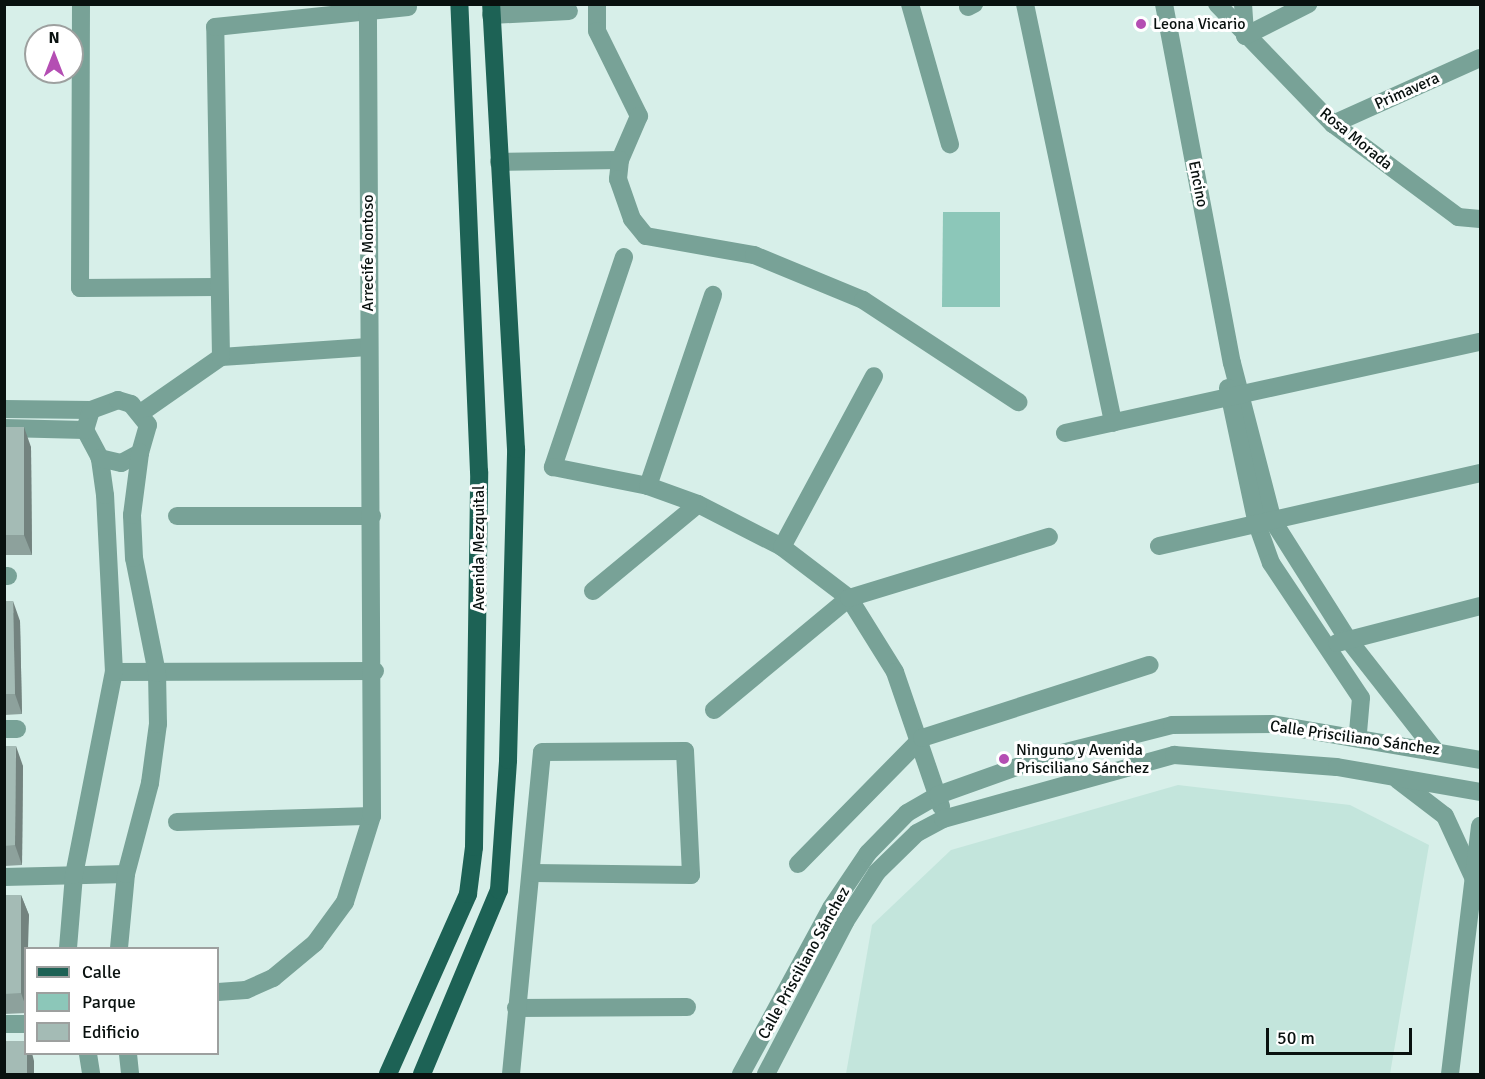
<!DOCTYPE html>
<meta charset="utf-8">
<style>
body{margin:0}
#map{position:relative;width:1485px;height:1079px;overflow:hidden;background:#d7efe9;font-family:Signika,sans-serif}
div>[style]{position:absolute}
.built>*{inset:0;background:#c3e5dc}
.green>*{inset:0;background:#8cc7b9}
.minor>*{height:18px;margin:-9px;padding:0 9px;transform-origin:9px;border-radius:9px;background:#78a297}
.major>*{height:18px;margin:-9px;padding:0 9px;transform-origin:9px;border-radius:9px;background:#1d6255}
.wall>*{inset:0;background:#8da19c}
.shaded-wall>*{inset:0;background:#73837f}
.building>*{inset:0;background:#a4bbb5}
.dots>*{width:16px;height:16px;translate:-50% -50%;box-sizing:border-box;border:3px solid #fff;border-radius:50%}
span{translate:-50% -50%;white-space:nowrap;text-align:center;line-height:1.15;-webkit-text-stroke:6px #fff;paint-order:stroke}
.poi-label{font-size:16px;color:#09110f}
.left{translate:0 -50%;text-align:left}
.street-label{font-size:16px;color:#09110f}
.frame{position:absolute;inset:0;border:6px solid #09110f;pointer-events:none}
.legend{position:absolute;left:24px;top:947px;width:195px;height:108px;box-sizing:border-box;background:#fff;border:2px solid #9da09f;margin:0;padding:8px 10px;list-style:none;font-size:18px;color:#09110f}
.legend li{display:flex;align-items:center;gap:12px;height:30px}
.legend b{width:30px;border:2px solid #9da09f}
.north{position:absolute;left:24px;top:24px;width:60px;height:60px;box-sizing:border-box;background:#fff;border:2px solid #9da09f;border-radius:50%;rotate:0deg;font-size:16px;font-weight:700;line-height:24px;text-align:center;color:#09110f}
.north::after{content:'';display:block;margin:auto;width:21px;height:27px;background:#b44eb3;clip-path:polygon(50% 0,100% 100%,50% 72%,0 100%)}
.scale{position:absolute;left:1266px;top:1028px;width:146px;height:27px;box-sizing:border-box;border:3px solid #09110f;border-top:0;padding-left:8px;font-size:18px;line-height:21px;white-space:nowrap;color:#09110f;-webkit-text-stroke:4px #fff;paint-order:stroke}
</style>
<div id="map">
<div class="built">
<i style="clip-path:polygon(1178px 785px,1350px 805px,1429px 845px,1390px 1074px,846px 1074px,872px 925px,951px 850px)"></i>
</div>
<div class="green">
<i style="clip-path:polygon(943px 212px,1000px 212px,1000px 307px,942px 307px)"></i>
</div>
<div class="minor">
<i style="left:81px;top:4px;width:284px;rotate:90.2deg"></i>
<i style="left:80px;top:288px;width:137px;rotate:-0.4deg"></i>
<i style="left:597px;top:4px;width:27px;rotate:90deg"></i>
<i style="left:597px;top:31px;width:95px;rotate:63.7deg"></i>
<i style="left:639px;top:116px;width:48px;rotate:113.4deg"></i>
<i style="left:910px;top:4px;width:146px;rotate:74.1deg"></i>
<i style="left:1025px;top:4px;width:428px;rotate:78.1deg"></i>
<i style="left:1164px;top:4px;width:365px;rotate:79.3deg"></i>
<i style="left:1232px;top:363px;width:163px;rotate:75.5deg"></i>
<i style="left:1273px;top:521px;width:138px;rotate:57.7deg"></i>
<i style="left:1347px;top:638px;width:141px;rotate:51.9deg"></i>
<i style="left:1217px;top:4px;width:167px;rotate:46deg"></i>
<i style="left:1333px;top:124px;width:156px;rotate:36.6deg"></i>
<i style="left:1458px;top:217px;width:22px;rotate:5deg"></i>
<i style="left:1243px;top:4px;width:32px;rotate:86deg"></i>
<i style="left:968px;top:7px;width:7px;rotate:-27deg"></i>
<i style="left:491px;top:15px;width:78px;rotate:-2.9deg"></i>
<i style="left:1245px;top:36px;width:71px;rotate:-26.9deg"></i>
<i style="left:1333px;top:124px;width:161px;rotate:-24.2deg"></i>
<i style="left:499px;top:162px;width:121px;rotate:-0.9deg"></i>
<i style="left:620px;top:160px;width:19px;rotate:96deg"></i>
<i style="left:618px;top:179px;width:42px;rotate:70.7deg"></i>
<i style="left:632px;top:219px;width:22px;rotate:51deg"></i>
<i style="left:646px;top:236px;width:110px;rotate:10deg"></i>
<i style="left:754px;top:255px;width:118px;rotate:22.4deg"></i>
<i style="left:863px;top:300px;width:186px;rotate:33.3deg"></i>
<i style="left:624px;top:257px;width:222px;rotate:108.7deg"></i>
<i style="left:553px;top:467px;width:97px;rotate:11.3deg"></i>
<i style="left:648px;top:486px;width:53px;rotate:19.8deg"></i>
<i style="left:698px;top:504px;width:94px;rotate:27.1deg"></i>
<i style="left:782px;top:547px;width:84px;rotate:37.3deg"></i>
<i style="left:849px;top:598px;width:87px;rotate:58.1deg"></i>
<i style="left:895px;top:672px;width:142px;rotate:71.1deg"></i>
<i style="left:221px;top:357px;width:147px;rotate:-3.9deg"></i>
<i style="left:1228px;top:388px;width:139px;rotate:78deg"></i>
<i style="left:1257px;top:524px;width:41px;rotate:70.3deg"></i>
<i style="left:1271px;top:563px;width:162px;rotate:56.3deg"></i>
<i style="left:1361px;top:698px;width:38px;rotate:95deg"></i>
<i style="left:4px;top:409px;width:87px;rotate:0.7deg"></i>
<i style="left:142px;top:412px;width:96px;rotate:-34.8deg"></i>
<i style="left:221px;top:357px;width:330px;rotate:-91deg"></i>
<i style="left:215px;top:27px;width:194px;rotate:-5.9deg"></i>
<i style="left:4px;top:428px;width:81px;rotate:1.4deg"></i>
<i style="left:1065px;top:433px;width:425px;rotate:-12.4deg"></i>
<i style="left:648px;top:486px;width:202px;rotate:-71.2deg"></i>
<i style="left:177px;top:516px;width:195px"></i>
<i style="left:1159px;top:546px;width:329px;rotate:-12.8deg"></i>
<i style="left:782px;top:547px;width:194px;rotate:-61.7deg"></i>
<i style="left:4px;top:576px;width:4px"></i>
<i style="left:593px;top:591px;width:136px;rotate:-39.6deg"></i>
<i style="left:1337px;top:643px;width:148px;rotate:-14.5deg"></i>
<i style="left:114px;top:672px;width:261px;rotate:-0.2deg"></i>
<i style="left:714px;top:710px;width:175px;rotate:-39.7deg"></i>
<i style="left:849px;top:598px;width:209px;rotate:-17deg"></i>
<i style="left:4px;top:729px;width:13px"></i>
<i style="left:1398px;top:780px;width:59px;rotate:37.5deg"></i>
<i style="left:1445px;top:816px;width:69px;rotate:65.3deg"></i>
<i style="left:177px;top:822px;width:195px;rotate:-1.8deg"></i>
<i style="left:798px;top:864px;width:177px;rotate:-45.5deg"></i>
<i style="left:922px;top:738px;width:239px;rotate:-17.8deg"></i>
<i style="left:4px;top:877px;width:122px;rotate:-1.4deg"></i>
<i style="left:68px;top:948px;width:73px;rotate:-85.3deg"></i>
<i style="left:74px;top:875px;width:207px;rotate:-78.9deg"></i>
<i style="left:114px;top:672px;width:177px;rotate:-92.9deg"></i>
<i style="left:105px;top:495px;width:37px;rotate:-98deg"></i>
<i style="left:100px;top:458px;width:32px;rotate:-118deg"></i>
<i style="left:85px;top:430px;width:21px;rotate:-73deg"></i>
<i style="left:91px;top:410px;width:29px;rotate:-20deg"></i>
<i style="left:118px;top:400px;width:14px;rotate:17deg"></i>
<i style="left:131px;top:404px;width:27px;rotate:51deg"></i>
<i style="left:148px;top:425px;width:29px;rotate:106deg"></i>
<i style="left:140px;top:453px;width:21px;rotate:152deg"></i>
<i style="left:121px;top:463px;width:22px;rotate:-167deg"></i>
<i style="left:119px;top:948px;width:74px;rotate:-84.6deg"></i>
<i style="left:126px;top:874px;width:94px;rotate:-75.2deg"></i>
<i style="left:150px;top:783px;width:60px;rotate:-82.3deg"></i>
<i style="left:158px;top:724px;width:51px;rotate:-91.1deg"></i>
<i style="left:157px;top:673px;width:117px;rotate:-101.3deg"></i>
<i style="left:134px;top:558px;width:43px;rotate:-92.7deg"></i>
<i style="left:132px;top:515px;width:63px;rotate:-82.6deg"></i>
<i style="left:218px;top:992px;width:28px;rotate:-4deg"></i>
<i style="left:246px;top:990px;width:30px;rotate:-24deg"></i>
<i style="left:273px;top:978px;width:55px;rotate:-39.8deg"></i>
<i style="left:315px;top:943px;width:51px;rotate:-53.8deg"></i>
<i style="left:345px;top:902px;width:90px;rotate:-72.6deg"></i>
<i style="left:372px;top:816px;width:804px;rotate:-90.29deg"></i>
<i style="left:516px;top:1008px;width:171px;rotate:-0.3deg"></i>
<i style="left:4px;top:1024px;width:22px"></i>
<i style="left:88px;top:1054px;width:20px;rotate:81deg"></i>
<i style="left:128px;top:1054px;width:20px;rotate:84deg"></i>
<i style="left:511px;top:1074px;width:323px;rotate:-84.5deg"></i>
<i style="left:542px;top:752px;width:143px;rotate:-0.4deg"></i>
<i style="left:685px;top:751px;width:124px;rotate:87.2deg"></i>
<i style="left:691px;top:875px;width:157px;rotate:-179.3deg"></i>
<i style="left:741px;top:1074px;width:189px;rotate:-61.5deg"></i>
<i style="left:831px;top:908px;width:66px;rotate:-56.1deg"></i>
<i style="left:868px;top:853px;width:56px;rotate:-45.7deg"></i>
<i style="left:907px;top:813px;width:36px;rotate:-30deg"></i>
<i style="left:938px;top:795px;width:110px;rotate:-19.6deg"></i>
<i style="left:1042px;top:758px;width:134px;rotate:-14.2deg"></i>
<i style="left:1172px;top:725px;width:100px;rotate:-0.6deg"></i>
<i style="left:1272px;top:724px;width:211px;rotate:9.8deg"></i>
<i style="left:766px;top:1074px;width:171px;rotate:-62.5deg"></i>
<i style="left:845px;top:922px;width:59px;rotate:-57.4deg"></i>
<i style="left:877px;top:872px;width:56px;rotate:-44.3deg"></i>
<i style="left:917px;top:833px;width:30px;rotate:-28deg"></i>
<i style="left:943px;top:819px;width:240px;rotate:-15.5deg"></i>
<i style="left:1174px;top:755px;width:163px;rotate:4.2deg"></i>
<i style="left:1337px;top:767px;width:145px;rotate:9.9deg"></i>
<i style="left:1450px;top:1074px;width:250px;rotate:-83.1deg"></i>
</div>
<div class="major">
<i style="left:388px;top:1074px;width:197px;rotate:-66deg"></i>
<i style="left:468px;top:894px;width:47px;rotate:-82.7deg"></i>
<i style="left:474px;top:847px;width:375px;rotate:-89.2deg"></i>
<i style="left:479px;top:472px;width:468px;rotate:-92.4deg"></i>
<i style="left:422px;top:1074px;width:199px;rotate:-67.3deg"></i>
<i style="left:499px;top:890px;width:130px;rotate:-86deg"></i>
<i style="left:508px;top:760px;width:311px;rotate:-88.5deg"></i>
<i style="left:516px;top:449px;width:446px;rotate:-93.2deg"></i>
</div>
<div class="wall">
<i style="clip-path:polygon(4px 427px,31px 447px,32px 555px,4px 555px)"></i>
<i style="clip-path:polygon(4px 601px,20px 621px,22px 714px,4px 715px)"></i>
<i style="clip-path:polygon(4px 746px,23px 766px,22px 865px,4px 866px)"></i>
<i style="clip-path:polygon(4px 895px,21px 895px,29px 915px,26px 948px,26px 1013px,4px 1014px)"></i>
</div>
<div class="shaded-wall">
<i style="clip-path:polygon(24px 427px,31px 447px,32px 555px,24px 535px)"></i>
<i style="clip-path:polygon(13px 601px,20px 621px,22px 714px,15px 694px)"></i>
<i style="clip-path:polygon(16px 746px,23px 766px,22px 865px,15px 845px)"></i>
<i style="clip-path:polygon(21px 895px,29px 915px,28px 948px,26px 948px,26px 1007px,21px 993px)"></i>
<i style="clip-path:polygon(27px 1053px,32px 1053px,34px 1061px,34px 1074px,27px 1074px)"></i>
</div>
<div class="building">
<i style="clip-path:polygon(4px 427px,24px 427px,24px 535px,4px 535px)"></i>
<i style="clip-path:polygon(4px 601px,13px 601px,15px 694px,4px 694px)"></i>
<i style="clip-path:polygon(4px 746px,16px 746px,15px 845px,4px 846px)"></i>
<i style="clip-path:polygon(4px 895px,21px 895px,21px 993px,4px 994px)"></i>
<i style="clip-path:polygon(4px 1041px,26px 1041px,26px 1053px,27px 1053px,27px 1074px,4px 1074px)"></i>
</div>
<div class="dots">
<i style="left:1141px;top:24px;background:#b44eb3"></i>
<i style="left:1004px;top:759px;background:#b44eb3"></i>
</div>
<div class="poi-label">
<span class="left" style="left:1153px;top:24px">Leona Vicario</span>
<span class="left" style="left:1016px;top:759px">Ninguno y Avenida<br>Prisciliano Sánchez</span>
</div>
<div class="street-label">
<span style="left:1407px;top:91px;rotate:-24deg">Primavera</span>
<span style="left:1356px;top:139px;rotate:39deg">Rosa Morada</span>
<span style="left:1198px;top:184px;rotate:79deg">Encino</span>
<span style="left:368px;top:253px;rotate:-90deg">Arrecife Montoso</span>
<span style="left:479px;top:548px;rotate:-90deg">Avenida Mezquital</span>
<span style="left:1355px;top:738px;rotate:8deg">Calle Prisciliano Sánchez</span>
<span style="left:804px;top:963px;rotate:-61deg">Calle Prisciliano Sánchez</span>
</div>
<div class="frame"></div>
<ul class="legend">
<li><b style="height:8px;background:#1d6255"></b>Calle</li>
<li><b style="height:16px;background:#8cc7b9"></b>Parque</li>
<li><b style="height:16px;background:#a4bbb5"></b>Edificio</li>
</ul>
<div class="north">N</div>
<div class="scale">50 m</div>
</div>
